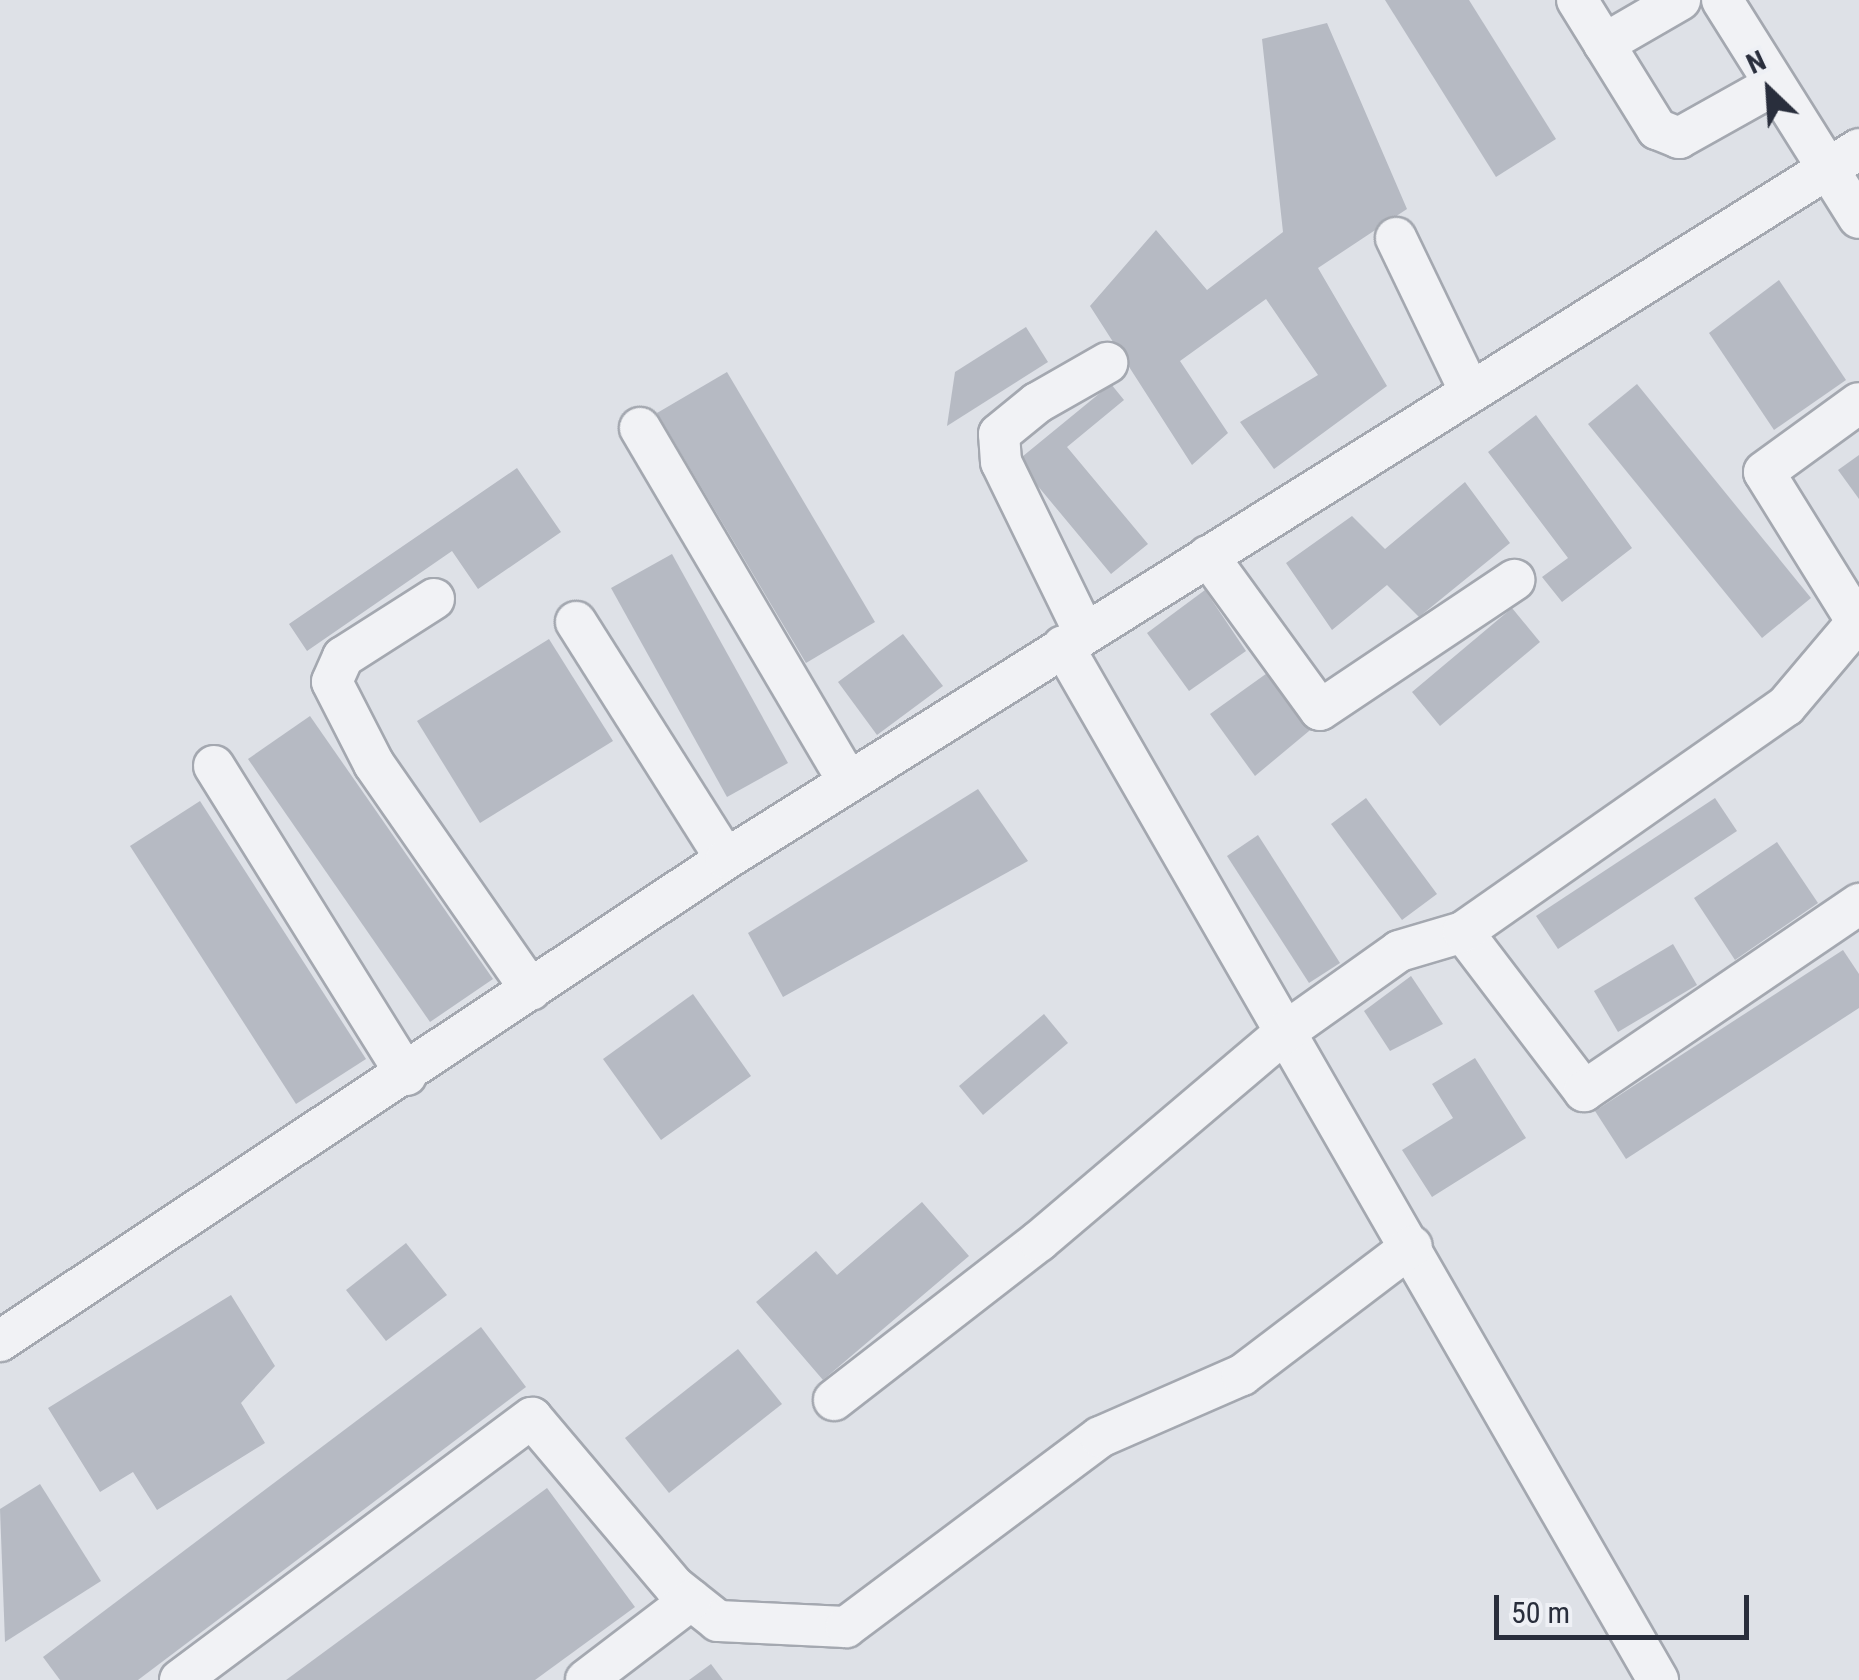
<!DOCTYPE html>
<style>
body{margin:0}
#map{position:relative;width:1859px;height:1680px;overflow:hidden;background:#dee1e7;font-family:"Roboto Condensed",sans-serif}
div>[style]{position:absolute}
.building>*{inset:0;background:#b6bac3}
.roads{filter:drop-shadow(2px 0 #a4a8b0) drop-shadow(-2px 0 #a4a8b0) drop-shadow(0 2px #a4a8b0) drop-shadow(0 -2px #a4a8b0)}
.minor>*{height:40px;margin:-20px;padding:0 20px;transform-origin:20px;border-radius:20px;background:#f1f2f5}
span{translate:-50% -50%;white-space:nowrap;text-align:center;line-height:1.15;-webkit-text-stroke:8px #eef0f5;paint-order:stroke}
.north{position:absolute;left:1719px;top:40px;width:100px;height:100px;-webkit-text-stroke:8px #eef0f5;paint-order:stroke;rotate:335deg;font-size:28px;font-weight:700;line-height:40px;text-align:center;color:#292e3c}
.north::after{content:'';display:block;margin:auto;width:35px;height:45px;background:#292e3c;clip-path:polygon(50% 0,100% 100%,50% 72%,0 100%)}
.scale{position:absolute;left:1494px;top:1595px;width:255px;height:45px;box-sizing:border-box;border:5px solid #292e3c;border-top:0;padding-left:12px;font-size:30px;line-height:35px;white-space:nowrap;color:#292e3c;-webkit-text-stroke:8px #eef0f5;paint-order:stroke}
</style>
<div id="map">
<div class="building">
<i style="clip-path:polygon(1385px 0,1469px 0,1556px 139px,1496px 177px)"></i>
<i style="clip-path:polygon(1327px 23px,1407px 209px,1318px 268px,1387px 386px,1274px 469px,1240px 422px,1318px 375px,1266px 299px,1180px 361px,1228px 433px,1192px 465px,1090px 306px,1156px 230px,1207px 290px,1283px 232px,1262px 39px)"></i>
<i style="clip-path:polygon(1779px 280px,1846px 380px,1774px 430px,1709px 333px)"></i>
<i style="clip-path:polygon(1026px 327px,1048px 362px,947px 426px,955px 372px)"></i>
<i style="clip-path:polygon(727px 372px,875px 622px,806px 663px,657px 413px)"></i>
<i style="clip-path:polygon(1111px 384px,1124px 400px,1067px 447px,1148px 544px,1111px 574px,1017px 461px)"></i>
<i style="clip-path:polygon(1637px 384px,1811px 598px,1762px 638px,1588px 424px)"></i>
<i style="clip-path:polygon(1536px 415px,1632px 548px,1562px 602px,1542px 577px,1568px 558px,1488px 452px)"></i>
<i style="clip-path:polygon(1859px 455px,1859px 499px,1838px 470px)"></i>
<i style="clip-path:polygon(517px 468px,561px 532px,478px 589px,452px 551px,307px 651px,289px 624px)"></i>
<i style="clip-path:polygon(1465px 482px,1510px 543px,1419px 617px,1387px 585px,1332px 630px,1286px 563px,1352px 516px,1385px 549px)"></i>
<i style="clip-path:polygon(672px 554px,788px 763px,727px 797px,611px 588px)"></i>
<i style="clip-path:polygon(1205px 590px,1246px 651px,1189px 691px,1147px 633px)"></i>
<i style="clip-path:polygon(1512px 608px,1540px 642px,1440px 726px,1412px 692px)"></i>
<i style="clip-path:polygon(903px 634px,943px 686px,877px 735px,838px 682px)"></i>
<i style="clip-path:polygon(549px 639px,613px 741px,480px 823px,417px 721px)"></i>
<i style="clip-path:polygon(1270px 671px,1315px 726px,1255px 776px,1210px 714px)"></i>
<i style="clip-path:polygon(310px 716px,493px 979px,430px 1022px,248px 759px)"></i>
<i style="clip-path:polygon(978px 789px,1028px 861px,783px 997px,748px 933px)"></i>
<i style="clip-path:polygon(1366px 798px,1437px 894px,1402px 920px,1331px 824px)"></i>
<i style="clip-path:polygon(1715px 798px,1737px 831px,1558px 949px,1536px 916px)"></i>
<i style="clip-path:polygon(200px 801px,366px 1059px,296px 1104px,130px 846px)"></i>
<i style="clip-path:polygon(1258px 835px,1340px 963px,1309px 983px,1227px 856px)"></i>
<i style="clip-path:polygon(1777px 842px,1818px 903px,1735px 960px,1694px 898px)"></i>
<i style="clip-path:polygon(1673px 944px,1697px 985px,1618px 1032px,1594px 991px)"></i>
<i style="clip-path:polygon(1843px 950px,1859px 974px,1859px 1008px,1626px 1159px,1595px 1111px)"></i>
<i style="clip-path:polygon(1411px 976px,1443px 1024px,1390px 1051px,1364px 1011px)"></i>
<i style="clip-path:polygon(693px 994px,751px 1076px,661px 1140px,603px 1059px)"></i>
<i style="clip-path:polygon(1044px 1014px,1068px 1043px,983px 1115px,959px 1086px)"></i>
<i style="clip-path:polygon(1475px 1058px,1526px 1138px,1432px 1197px,1402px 1150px,1453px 1118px,1432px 1084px)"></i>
<i style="clip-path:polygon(922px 1202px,969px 1256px,823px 1380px,756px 1302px,816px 1251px,837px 1275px)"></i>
<i style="clip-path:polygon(406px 1243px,447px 1295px,386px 1341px,346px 1290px)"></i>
<i style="clip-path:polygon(231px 1295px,275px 1366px,241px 1403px,265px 1443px,157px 1510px,133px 1472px,100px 1492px,48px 1408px)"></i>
<i style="clip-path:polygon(481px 1327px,526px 1387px,138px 1680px,60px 1680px,43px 1657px)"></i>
<i style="clip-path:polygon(738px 1349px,782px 1404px,669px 1493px,625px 1438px)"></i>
<i style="clip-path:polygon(40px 1484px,101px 1581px,5px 1642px,0 1509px)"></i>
<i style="clip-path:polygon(547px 1488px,635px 1607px,535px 1680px,286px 1680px)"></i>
<i style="clip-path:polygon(711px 1664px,723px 1680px,689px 1680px)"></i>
</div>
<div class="roads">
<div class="minor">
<i style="left:1577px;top:0;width:152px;rotate:58.2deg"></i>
<i style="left:1657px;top:129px;width:24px;rotate:22deg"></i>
<i style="left:1679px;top:138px;width:109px;rotate:-29.2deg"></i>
<i style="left:1722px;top:0;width:257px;rotate:57.9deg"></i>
<i style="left:1604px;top:44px;width:88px;rotate:-30.1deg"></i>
<i style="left:1396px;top:238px;width:171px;rotate:64.3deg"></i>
<i style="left:640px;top:428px;width:410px;rotate:59.5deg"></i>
<i style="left:1208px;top:556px;width:190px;rotate:54deg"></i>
<i style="left:1320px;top:710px;width:234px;rotate:-33.8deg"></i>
<i style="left:434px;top:599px;width:108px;rotate:147.5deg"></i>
<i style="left:343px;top:657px;width:27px;rotate:114deg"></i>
<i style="left:332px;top:682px;width:92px;rotate:62.9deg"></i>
<i style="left:374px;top:764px;width:275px;rotate:55.2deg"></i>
<i style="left:576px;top:622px;width:280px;rotate:57.7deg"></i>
<i style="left:1084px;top:632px;width:189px;rotate:-116deg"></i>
<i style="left:1001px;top:462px;width:28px;rotate:-94deg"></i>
<i style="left:999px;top:434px;width:49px;rotate:-39.2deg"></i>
<i style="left:1037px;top:403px;width:81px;rotate:-29.7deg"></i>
<i style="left:1063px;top:646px;width:1193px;rotate:60.08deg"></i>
<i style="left:214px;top:766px;width:364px;rotate:58.1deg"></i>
<i style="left:1463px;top:932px;width:200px;rotate:52.7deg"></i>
<i style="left:1584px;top:1091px;width:333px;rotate:-34.2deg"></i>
<i style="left:0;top:1341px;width:871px;rotate:-33.58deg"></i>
<i style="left:726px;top:859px;width:1337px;rotate:-32.07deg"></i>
<i style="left:834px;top:1400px;width:259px;rotate:-37.8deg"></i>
<i style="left:1039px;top:1241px;width:326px;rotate:-40.3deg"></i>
<i style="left:1288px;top:1030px;width:136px;rotate:-35.4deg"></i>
<i style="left:1399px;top:951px;width:67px;rotate:-16.5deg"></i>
<i style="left:1463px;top:932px;width:394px;rotate:-35deg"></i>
<i style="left:1786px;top:706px;width:110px;rotate:-49.8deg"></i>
<i style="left:1857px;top:622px;width:176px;rotate:-121.8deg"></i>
<i style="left:1764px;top:472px;width:117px;rotate:-36deg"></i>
<i style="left:180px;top:1680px;width:439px;rotate:-36.7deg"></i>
<i style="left:532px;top:1418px;width:221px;rotate:49.8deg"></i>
<i style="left:675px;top:1587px;width:55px;rotate:38.3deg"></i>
<i style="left:718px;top:1621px;width:128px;rotate:2.7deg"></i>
<i style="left:846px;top:1627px;width:317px;rotate:-36.8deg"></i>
<i style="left:1100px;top:1437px;width:155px;rotate:-23.6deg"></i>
<i style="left:1242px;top:1375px;width:213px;rotate:-37.2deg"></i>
<i style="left:586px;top:1680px;width:132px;rotate:-37.3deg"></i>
</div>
</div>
<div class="north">N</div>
<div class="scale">50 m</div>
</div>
